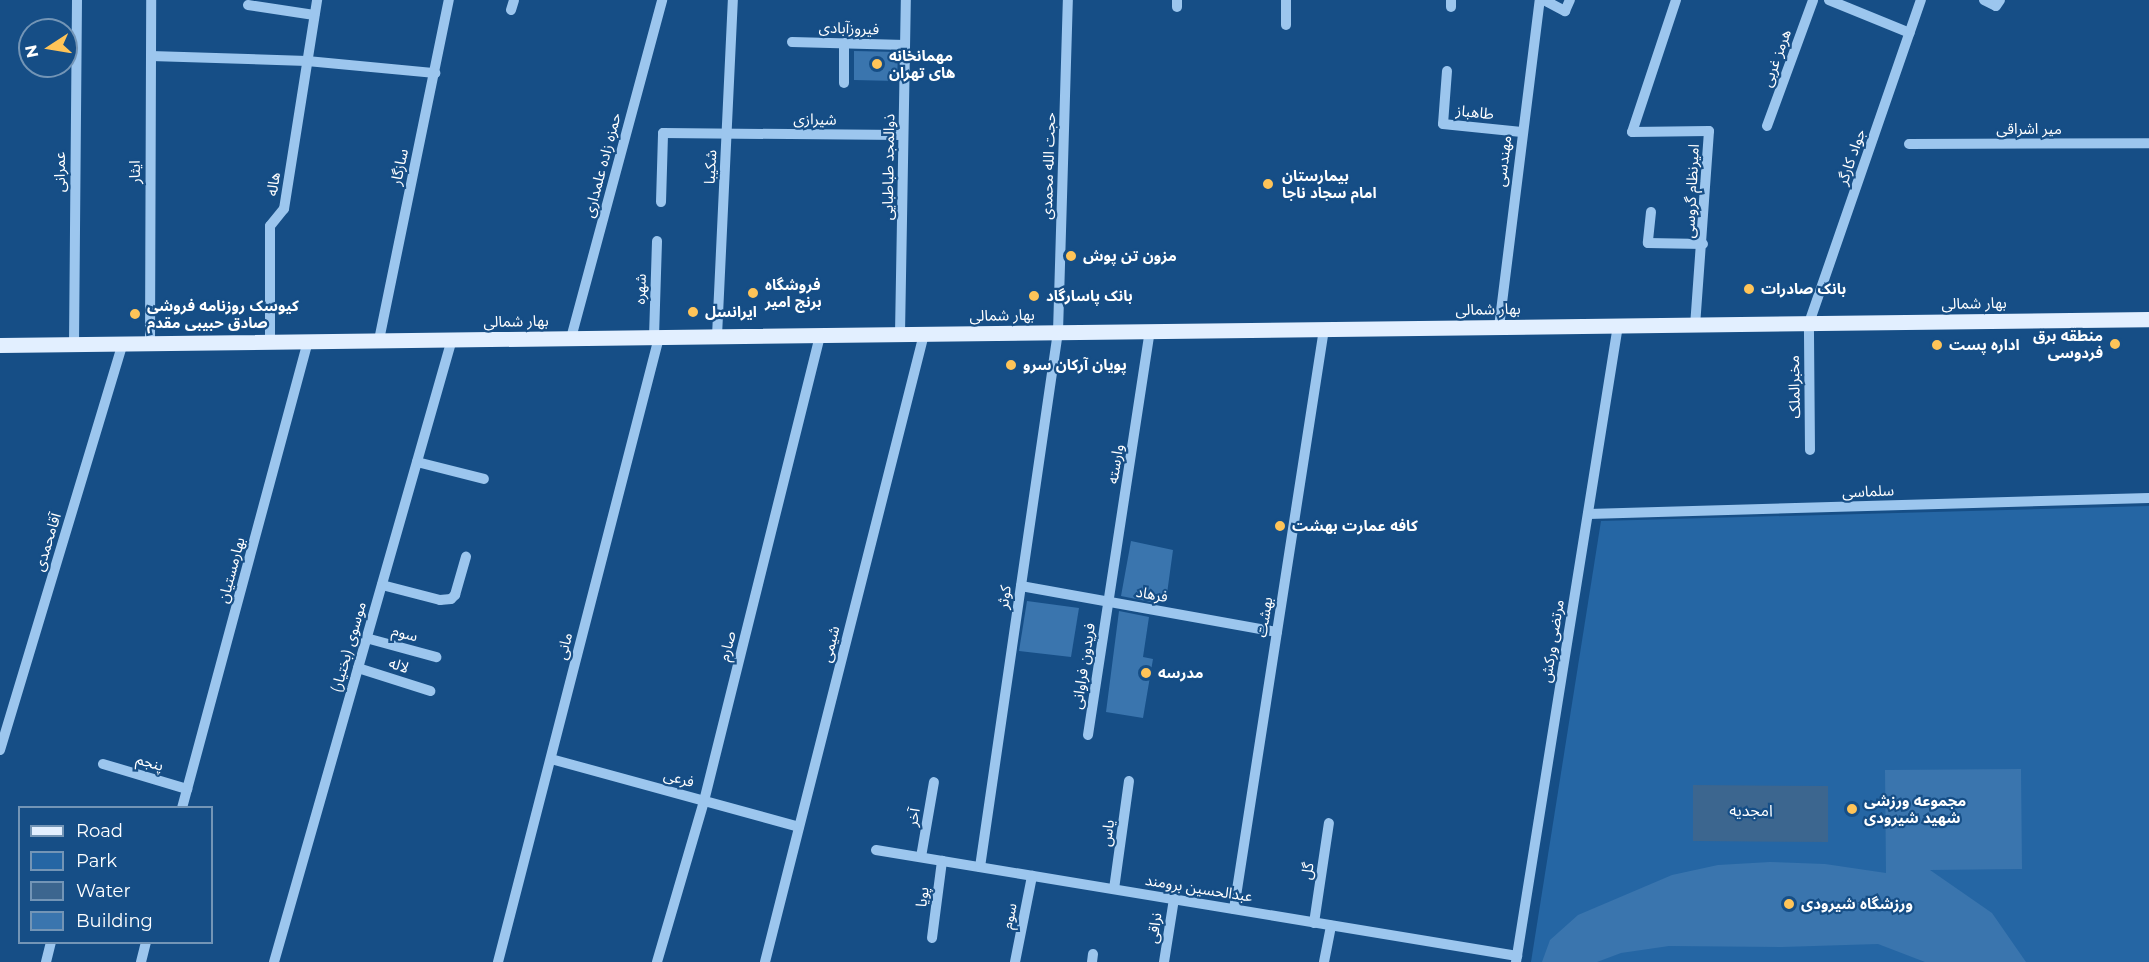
<!DOCTYPE html>
<meta charset="utf-8">
<style>
body{margin:0}
#map{position:relative;width:2149px;height:962px;overflow:hidden;background:#164e86;font-family:Montserrat,"Noto Sans Arabic",sans-serif}
div>[style]{position:absolute}
.green>*{inset:0;background:#2566a4}
.water>*{inset:0;background:#3c668f}
.building>*{inset:0;background:#3a75ae}
.minor>*{height:10px;margin:-5px;padding:0 5px;transform-origin:5px;border-radius:5px;background:#9cc6ee}
.major>*{height:15px;margin:-7.5px;padding:0 7.5px;transform-origin:7.5px;border-radius:7.5px;background:#e2efff}
.dots>*{width:16px;height:16px;translate:-50% -50%;box-sizing:border-box;border:3px solid #164e86;border-radius:50%}
span{translate:-50% -50%;white-space:nowrap;text-align:center;line-height:1.15;-webkit-text-stroke:4.5px #164e86;paint-order:stroke}
.street-label{font-size:15px;color:#fff}
.poi-label{font-size:15px;color:#fff;font-weight:700}
.left{translate:0 -50%;text-align:left}
.right{translate:-100% -50%;text-align:right}
.neighbourhood-label{font-size:16px;color:#fff}
.legend{position:absolute;left:18px;top:806px;width:195px;height:138px;box-sizing:border-box;background:#164e86;border:2px solid #7395b6;margin:0;padding:8px 10px;list-style:none;font-size:18px;color:#fff}
.legend li{display:flex;align-items:center;gap:12px;height:30px}
.legend b{width:30px;border:2px solid #7395b6}
.north{position:absolute;left:18px;top:18px;width:60px;height:60px;box-sizing:border-box;background:#164e86;border:2px solid #7395b6;border-radius:50%;rotate:258deg;font-size:16px;font-weight:700;line-height:24px;text-align:center;color:#fff}
.north::after{content:'';display:block;margin:auto;width:21px;height:27px;background:#ffc458;clip-path:polygon(50% 0,100% 100%,50% 72%,0 100%)}
</style>
<div id="map">
<div class="green">
<i style="clip-path:polygon(2149px 506px,2149px 962px,1531px 962px,1601px 521px)"></i>
</div>
<div class="water">
<i style="clip-path:polygon(1693px 785px,1828px 786px,1828px 842px,1693px 841px)"></i>
</div>
<div class="building">
<i style="clip-path:polygon(854px 51px,898px 52px,897px 81px,854px 80px)"></i>
<i style="clip-path:polygon(1131px 541px,1173px 550px,1166px 601px,1151px 599px,1151px 602px,1121px 596px)"></i>
<i style="clip-path:polygon(1027px 601px,1079px 608px,1071px 657px,1019px 651px)"></i>
<i style="clip-path:polygon(1119px 611px,1149px 617px,1143px 657px,1153px 659px,1143px 718px,1106px 712px)"></i>
<i style="clip-path:polygon(2021px 769px,2022px 869px,1930px 870px,1992px 913px,2026px 962px,1925px 962px,1878px 944px,1782px 947px,1669px 946px,1621px 953px,1597px 962px,1542px 962px,1550px 940px,1578px 915px,1672px 875px,1718px 865px,1770px 862px,1825px 864px,1886px 873px,1885px 770px)"></i>
</div>
<div class="minor">
<i style="left:1177px;top:0;width:7px;rotate:90deg"></i>
<i style="left:1451px;top:0;width:7px;rotate:90deg"></i>
<i style="left:1544px;top:0;width:24px;rotate:28deg"></i>
<i style="left:1565px;top:11px;width:12px;rotate:-66deg"></i>
<i style="left:1676px;top:0;width:139px;rotate:108.4deg"></i>
<i style="left:1632px;top:132px;width:77px;rotate:-0.7deg"></i>
<i style="left:1709px;top:131px;width:194px;rotate:94.1deg"></i>
<i style="left:1829px;top:0;width:87px;rotate:22.2deg"></i>
<i style="left:1984px;top:0;width:13px;rotate:27deg"></i>
<i style="left:1996px;top:6px;width:7px;rotate:-56deg"></i>
<i style="left:248px;top:5px;width:67px;rotate:8.6deg"></i>
<i style="left:511px;top:10px;width:10px;rotate:-73deg"></i>
<i style="left:1286px;top:25px;width:25px;rotate:-90deg"></i>
<i style="left:792px;top:42px;width:113px;rotate:1.5deg"></i>
<i style="left:151px;top:56px;width:156px;rotate:1.8deg"></i>
<i style="left:307px;top:61px;width:129px;rotate:5.4deg"></i>
<i style="left:1447px;top:71px;width:53px;rotate:94.3deg"></i>
<i style="left:1443px;top:124px;width:79px;rotate:5.8deg"></i>
<i style="left:844px;top:83px;width:40px;rotate:-90deg"></i>
<i style="left:1767px;top:126px;width:134px;rotate:-69.9deg"></i>
<i style="left:1909px;top:144px;width:240px;rotate:-0.2deg"></i>
<i style="left:661px;top:202px;width:69px;rotate:-88.3deg"></i>
<i style="left:663px;top:133px;width:240px;rotate:0.5deg"></i>
<i style="left:1651px;top:212px;width:31px;rotate:96deg"></i>
<i style="left:1648px;top:243px;width:55px;rotate:1deg"></i>
<i style="left:1499px;top:327px;width:330px;rotate:-82.9deg"></i>
<i style="left:900px;top:334px;width:334px;rotate:-89deg"></i>
<i style="left:717px;top:336px;width:336px;rotate:-87.3deg"></i>
<i style="left:654px;top:337px;width:96px;rotate:-88.2deg"></i>
<i style="left:571px;top:338px;width:350px;rotate:-74.9deg"></i>
<i style="left:379px;top:340px;width:347px;rotate:-78.4deg"></i>
<i style="left:270px;top:342px;width:116px;rotate:-90deg"></i>
<i style="left:270px;top:226px;width:22px;rotate:-51deg"></i>
<i style="left:284px;top:209px;width:212px;rotate:-81deg"></i>
<i style="left:150px;top:343px;width:343px;rotate:-89.8deg"></i>
<i style="left:74px;top:344px;width:344px;rotate:-89.5deg"></i>
<i style="left:1810px;top:450px;width:127px;rotate:-90.5deg"></i>
<i style="left:1809px;top:323px;width:342px;rotate:-70.9deg"></i>
<i style="left:417px;top:462px;width:69px;rotate:14.2deg"></i>
<i style="left:1588px;top:514px;width:561px;rotate:-1.63deg"></i>
<i style="left:382px;top:585px;width:60px;rotate:14.5deg"></i>
<i style="left:440px;top:600px;width:11px;rotate:-5deg"></i>
<i style="left:451px;top:599px;width:6px;rotate:-45deg"></i>
<i style="left:455px;top:595px;width:40px;rotate:-74deg"></i>
<i style="left:1021px;top:586px;width:260px;rotate:10.2deg"></i>
<i style="left:366px;top:638px;width:73px;rotate:15.2deg"></i>
<i style="left:358px;top:668px;width:76px;rotate:17.7deg"></i>
<i style="left:1088px;top:735px;width:409px;rotate:-81.3deg"></i>
<i style="left:0;top:750px;width:425px;rotate:-73.2deg"></i>
<i style="left:551px;top:759px;width:257px;rotate:15.3deg"></i>
<i style="left:103px;top:764px;width:88px;rotate:16.6deg"></i>
<i style="left:182px;top:808px;width:484px;rotate:-74.9deg"></i>
<i style="left:876px;top:850px;width:650px;rotate:9.39deg"></i>
<i style="left:921px;top:857px;width:76px;rotate:-80.2deg"></i>
<i style="left:980px;top:867px;width:541px;rotate:-81.71deg"></i>
<i style="left:1058px;top:332px;width:332px;rotate:-88.3deg"></i>
<i style="left:1114px;top:889px;width:109px;rotate:-82.1deg"></i>
<i style="left:1234px;top:909px;width:587px;rotate:-81.18deg"></i>
<i style="left:1314px;top:923px;width:101px;rotate:-81.5deg"></i>
<i style="left:932px;top:938px;width:78px;rotate:-82.6deg"></i>
<i style="left:46px;top:962px;width:21px;rotate:-76deg"></i>
<i style="left:141px;top:962px;width:21px;rotate:-76deg"></i>
<i style="left:274px;top:962px;width:648px;rotate:-74.05deg"></i>
<i style="left:498px;top:962px;width:645px;rotate:-75.55deg"></i>
<i style="left:657px;top:962px;width:168px;rotate:-73.7deg"></i>
<i style="left:704px;top:801px;width:480px;rotate:-76deg"></i>
<i style="left:765px;top:962px;width:648px;rotate:-75.79deg"></i>
<i style="left:1015px;top:962px;width:88px;rotate:-78.8deg"></i>
<i style="left:1092px;top:962px;width:8px;rotate:-83deg"></i>
<i style="left:1164px;top:962px;width:64px;rotate:-81deg"></i>
<i style="left:1324px;top:962px;width:37px;rotate:-79deg"></i>
<i style="left:1516px;top:962px;width:645px;rotate:-80.9deg"></i>
</div>
<div class="major">
<i style="left:0;top:345px;width:2149px;rotate:-0.69deg"></i>
</div>
<div class="dots">
<i style="left:877px;top:64px;background:#ffc458"></i>
<i style="left:1268px;top:184px;background:#ffc458"></i>
<i style="left:1071px;top:256px;background:#ffc458"></i>
<i style="left:1749px;top:289px;background:#ffc458"></i>
<i style="left:753px;top:293px;background:#ffc458"></i>
<i style="left:1034px;top:296px;background:#ffc458"></i>
<i style="left:693px;top:312px;background:#ffc458"></i>
<i style="left:135px;top:314px;background:#ffc458"></i>
<i style="left:2115px;top:344px;background:#ffc458"></i>
<i style="left:1937px;top:345px;background:#ffc458"></i>
<i style="left:1011px;top:365px;background:#ffc458"></i>
<i style="left:1280px;top:526px;background:#ffc458"></i>
<i style="left:1146px;top:673px;background:#ffc458"></i>
<i style="left:1852px;top:809px;background:#ffc458"></i>
<i style="left:1789px;top:904px;background:#ffc458"></i>
</div>
<div class="street-label">
<span style="left:849px;top:28px;rotate:2deg">فیروزآبادی</span>
<span style="left:1776px;top:58px;rotate:-70deg">هرمز غربی</span>
<span style="left:1475px;top:112px;rotate:6deg">طاهباز</span>
<span style="left:815px;top:119px;rotate:1deg">شیرازی</span>
<span style="left:2029px;top:129px">میر اشراقی</span>
<span style="left:1851px;top:157px;rotate:-71deg">جواد کارگر</span>
<span style="left:1503px;top:161px;rotate:-83deg">مهندسی</span>
<span style="left:602px;top:165px;rotate:-75deg">حمزه زاده علمداری</span>
<span style="left:1048px;top:166px;rotate:-88deg">حجت الله محمدی</span>
<span style="left:399px;top:167px;rotate:-78deg">سازگار</span>
<span style="left:710px;top:167px;rotate:-87deg">شکیبا</span>
<span style="left:888px;top:167px;rotate:-89deg">ذوالمجد طباطبایی</span>
<span style="left:60px;top:172px;rotate:-90deg">عمرانی</span>
<span style="left:135px;top:172px;rotate:-90deg">ایثار</span>
<span style="left:273px;top:184px;rotate:-81deg">هاله</span>
<span style="left:1691px;top:191px;rotate:-87deg">امیرنظام گروسی</span>
<span style="left:640px;top:289px;rotate:-88deg">شهره</span>
<span style="left:1974px;top:303px;rotate:-1deg">بهار شمالی</span>
<span style="left:1488px;top:309px;rotate:-1deg">بهار شمالی</span>
<span style="left:1002px;top:315px;rotate:-1deg">بهار شمالی</span>
<span style="left:516px;top:321px;rotate:-1deg">بهار شمالی</span>
<span style="left:1794px;top:387px;rotate:-91deg">مخبرالملک</span>
<span style="left:1115px;top:464px;rotate:-81deg">وارسته</span>
<span style="left:1868px;top:491px;rotate:-2deg">سلماسی</span>
<span style="left:47px;top:542px;rotate:-73deg">آقامحمدی</span>
<span style="left:231px;top:570px;rotate:-75deg">بهارمستیان</span>
<span style="left:1152px;top:594px;rotate:10deg">فرهاد</span>
<span style="left:1004px;top:597px;rotate:-82deg">کوثر</span>
<span style="left:1264px;top:617px;rotate:-81deg">بهشت</span>
<span style="left:405px;top:633px;rotate:15deg">سوم</span>
<span style="left:1552px;top:641px;rotate:-81deg">مرتضی ورکش</span>
<span style="left:830px;top:644px;rotate:-76deg">شیمی</span>
<span style="left:564px;top:646px;rotate:-76deg">مانی</span>
<span style="left:727px;top:646px;rotate:-76deg">صارم</span>
<span style="left:348px;top:647px;rotate:-74deg">موسوی (بختیار)</span>
<span style="left:399px;top:665px;rotate:18deg">لاله</span>
<span style="left:1083px;top:666px;rotate:-81deg">فریدون فراوانی</span>
<span style="left:150px;top:762px;rotate:16deg">پنجم</span>
<span style="left:679px;top:778px;rotate:15deg">فرعی</span>
<span style="left:913px;top:817px;rotate:-80deg">آخر</span>
<span style="left:1107px;top:833px;rotate:-82deg">یاس</span>
<span style="left:1307px;top:871px;rotate:-81deg">گل</span>
<span style="left:1199px;top:888px;rotate:9deg">عبدالحسین برومند</span>
<span style="left:922px;top:897px;rotate:-82deg">پویا</span>
<span style="left:1009px;top:916px;rotate:-79deg">سوم</span>
<span style="left:1154px;top:928px;rotate:-82deg">نراقی</span>
</div>
<div class="poi-label">
<span class="left" style="left:889px;top:64px">مهمانخانه<br>های تهران</span>
<span class="left" style="left:1282px;top:184px">بیمارستان<br>امام سجاد ناجا</span>
<span class="left" style="left:1083px;top:256px">مزون تن پوش</span>
<span class="left" style="left:765px;top:293px">فروشگاه<br>برنج امیر</span>
<span class="left" style="left:1761px;top:289px">بانک صادرات</span>
<span class="left" style="left:1046px;top:296px">بانک پاسارگاد</span>
<span class="left" style="left:147px;top:314px">کیوسک روزنامه فروشی<br>صادق حبیبی مقدم</span>
<span class="left" style="left:705px;top:312px">ایرانسل</span>
<span class="right" style="left:2103px;top:344px">منطقه برق<br>فردوسی</span>
<span class="left" style="left:1949px;top:345px">اداره پست</span>
<span class="left" style="left:1023px;top:365px">پویان آرکان سرو</span>
<span class="left" style="left:1292px;top:526px">کافه عمارت بهشت</span>
<span class="left" style="left:1158px;top:673px">مدرسه</span>
<span class="left" style="left:1864px;top:809px">مجموعه ورزشی<br>شهید شیرودی</span>
<span class="left" style="left:1801px;top:904px">ورزشگاه شیرودی</span>
</div>
<div class="neighbourhood-label">
<span style="left:1751px;top:811px">امجدیه</span>
</div>
<ul class="legend">
<li><b style="height:8px;background:#e2efff"></b>Road</li>
<li><b style="height:16px;background:#2566a4"></b>Park</li>
<li><b style="height:16px;background:#3c668f"></b>Water</li>
<li><b style="height:16px;background:#3a75ae"></b>Building</li>
</ul>
<div class="north">N</div>
</div>
